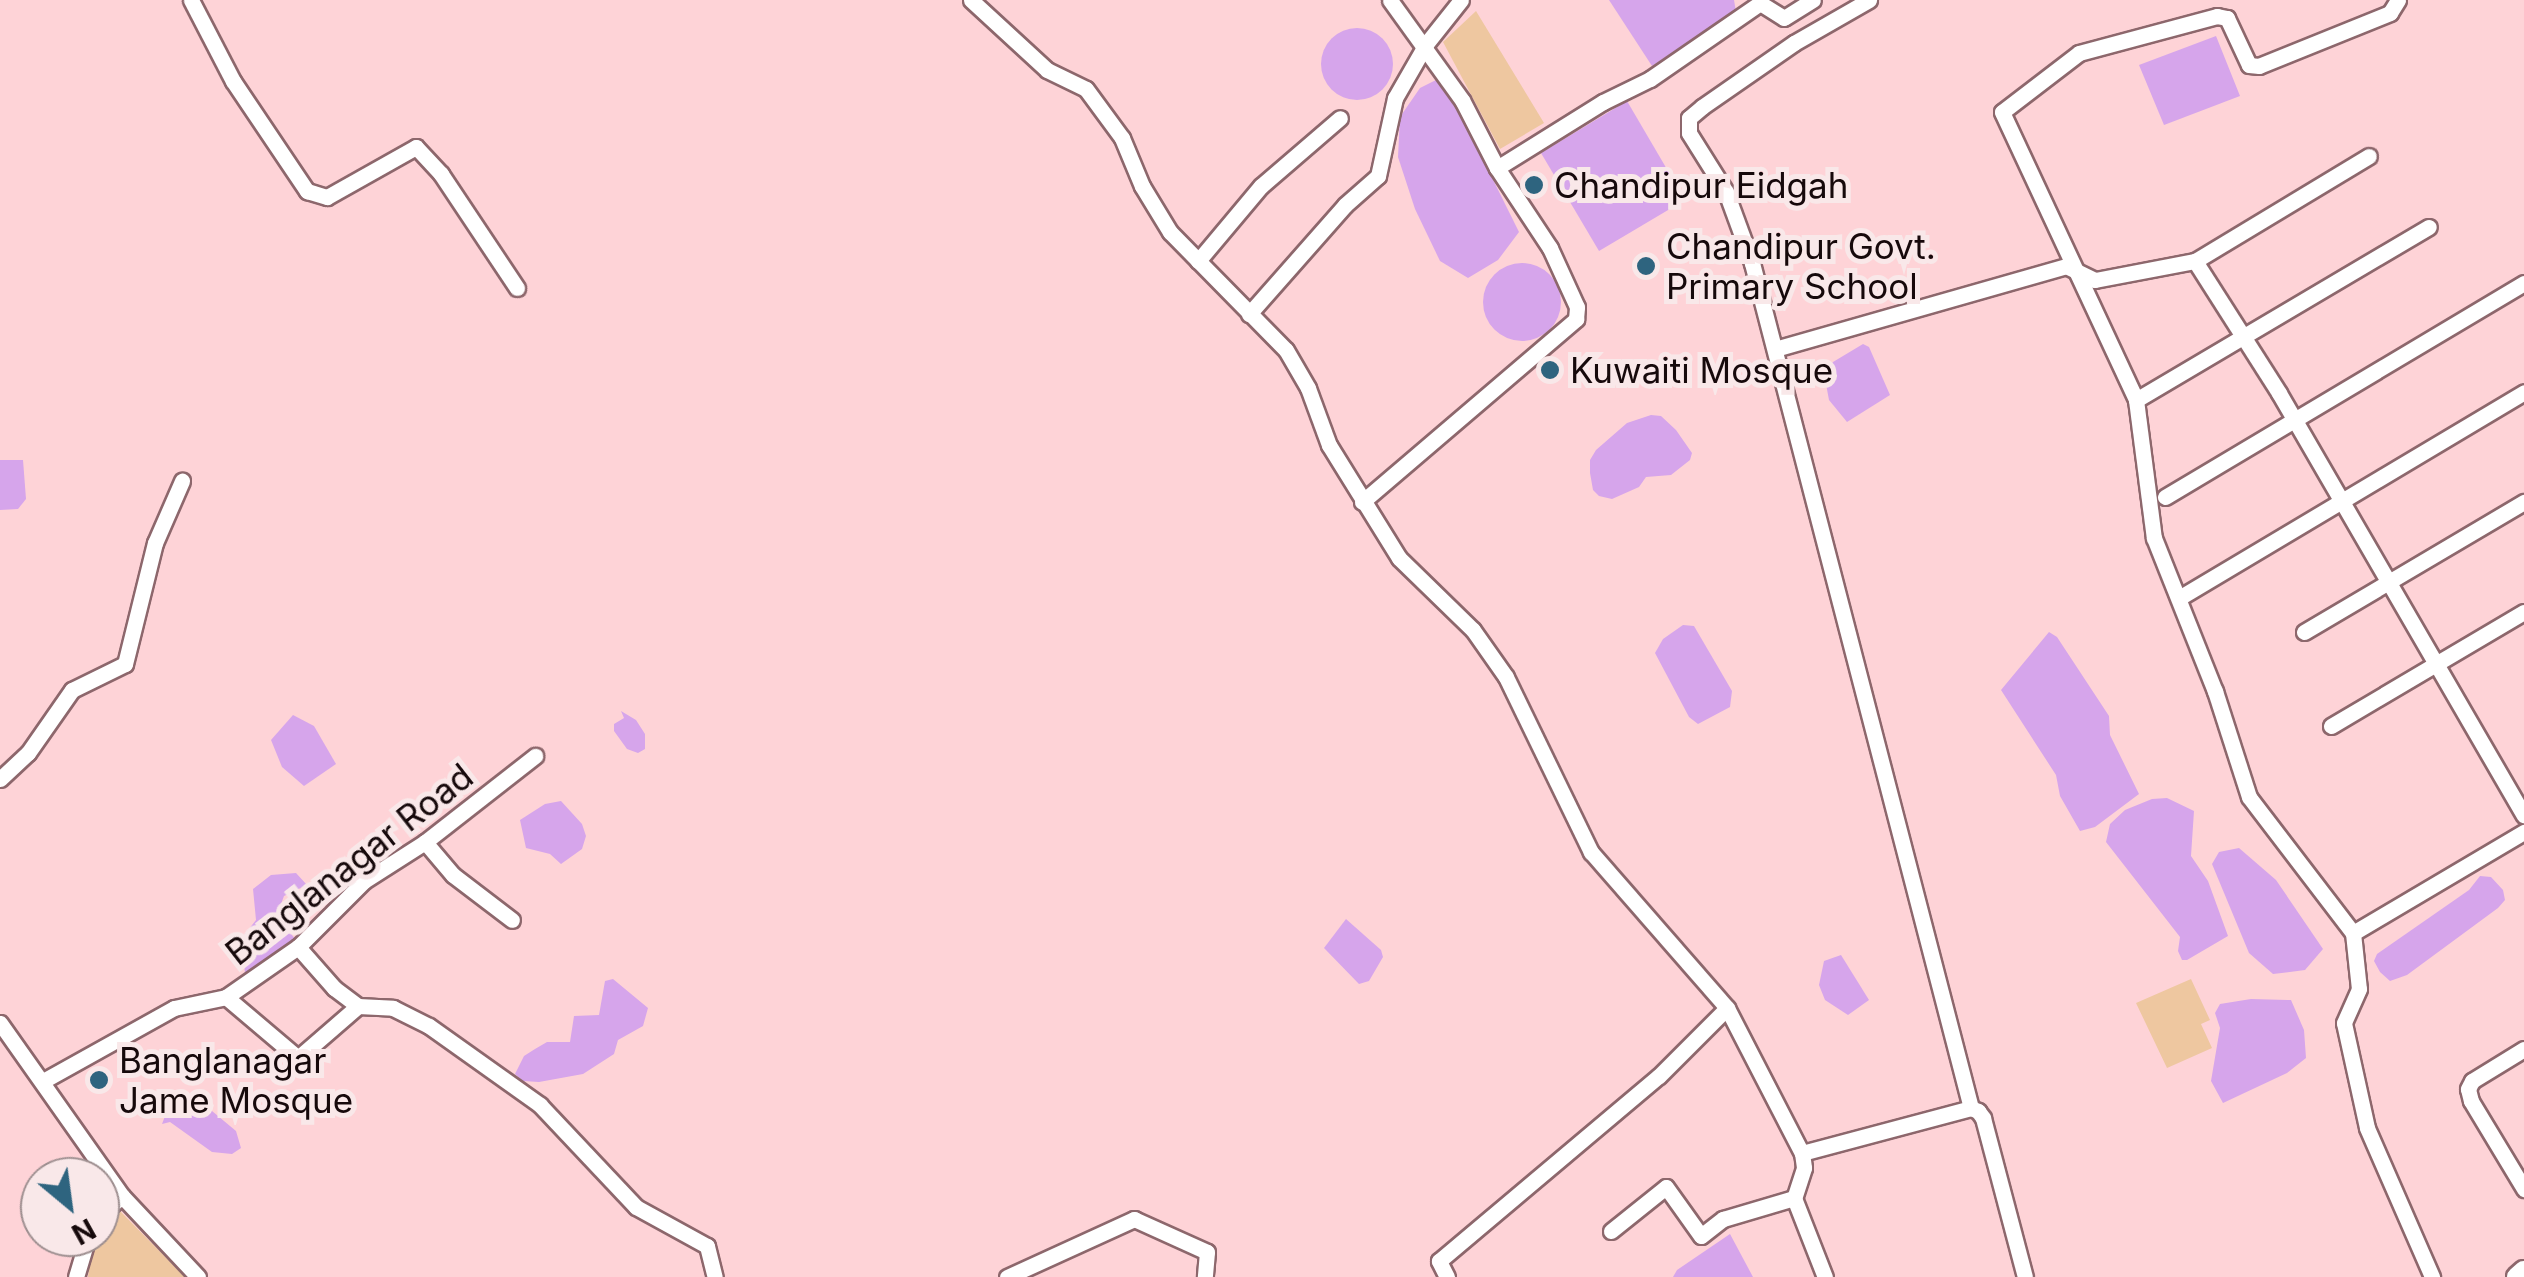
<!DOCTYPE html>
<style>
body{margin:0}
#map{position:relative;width:2524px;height:1277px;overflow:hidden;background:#fed3d7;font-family:Inter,sans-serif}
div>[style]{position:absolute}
.green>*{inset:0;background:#eec7a0}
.water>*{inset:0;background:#d6a5eb}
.round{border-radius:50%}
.roads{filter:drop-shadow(2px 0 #8d676c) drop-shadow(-2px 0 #8d676c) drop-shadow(0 2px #8d676c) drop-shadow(0 -2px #8d676c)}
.street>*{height:15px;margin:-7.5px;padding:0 7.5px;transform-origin:7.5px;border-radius:7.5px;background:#fff}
.secondary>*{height:20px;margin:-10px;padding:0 10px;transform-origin:10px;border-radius:10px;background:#fff}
.dots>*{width:28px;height:28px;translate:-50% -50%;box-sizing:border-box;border:5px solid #f9e8e9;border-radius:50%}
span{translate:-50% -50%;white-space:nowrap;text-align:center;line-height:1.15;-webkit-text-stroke:10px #f9e8e9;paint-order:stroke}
.poi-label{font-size:35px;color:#16090b}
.left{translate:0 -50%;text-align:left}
.street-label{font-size:35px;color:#16090b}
.north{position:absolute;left:20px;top:1157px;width:100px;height:100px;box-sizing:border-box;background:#f9e8e9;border:2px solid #9e8f90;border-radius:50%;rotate:151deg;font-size:28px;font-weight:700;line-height:40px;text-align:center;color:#16090b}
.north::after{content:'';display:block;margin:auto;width:35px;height:45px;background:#2e647f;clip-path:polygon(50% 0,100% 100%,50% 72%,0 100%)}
</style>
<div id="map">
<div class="green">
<i style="clip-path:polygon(1476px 11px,1544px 123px,1500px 149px,1443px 42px)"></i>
<i style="clip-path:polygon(2191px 979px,2210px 1020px,2201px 1024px,2212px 1048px,2167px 1068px,2136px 1003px)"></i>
<i style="clip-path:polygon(120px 1211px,185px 1277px,88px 1277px,92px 1245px)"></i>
</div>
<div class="water">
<i style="clip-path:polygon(1609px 0,1734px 0,1736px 12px,1652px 66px)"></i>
<i class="round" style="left:1321px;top:28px;width:72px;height:72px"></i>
<i style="clip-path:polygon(2216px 36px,2240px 96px,2164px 125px,2139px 65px)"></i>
<i style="clip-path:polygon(1442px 77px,1519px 232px,1498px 260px,1468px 278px,1440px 261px,1415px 209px,1398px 157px,1400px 117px,1420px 88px)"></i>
<i style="clip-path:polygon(1627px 101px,1685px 200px,1599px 251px,1541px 153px)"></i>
<i class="round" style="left:1483px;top:263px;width:78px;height:78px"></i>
<i style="clip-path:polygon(1863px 344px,1869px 347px,1890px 395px,1847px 422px,1829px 400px,1824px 373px,1833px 362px)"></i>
<i style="clip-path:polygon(1651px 415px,1661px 416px,1676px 430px,1692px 453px,1690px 460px,1671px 475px,1646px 477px,1639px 487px,1612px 499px,1599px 496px,1593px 490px,1590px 473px,1590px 460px,1596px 450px,1627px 423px)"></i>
<i style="clip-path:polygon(0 460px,23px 460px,26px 499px,18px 509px,0 510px)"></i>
<i style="clip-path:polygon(1683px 625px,1694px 626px,1732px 691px,1730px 707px,1698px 724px,1689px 717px,1655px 653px,1663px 639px)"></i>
<i style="clip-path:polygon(2049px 632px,2057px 637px,2109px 716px,2110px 735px,2139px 794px,2095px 827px,2080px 831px,2060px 796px,2056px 775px,2001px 690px)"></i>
<i style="clip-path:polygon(621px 711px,636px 720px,645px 734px,645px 749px,638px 753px,627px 749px,614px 731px,614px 724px,624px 718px)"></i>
<i style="clip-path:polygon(293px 715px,314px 726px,336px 764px,304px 786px,282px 767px,271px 740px)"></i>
<i style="clip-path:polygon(2167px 798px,2194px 811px,2191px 856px,2208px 881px,2228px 936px,2187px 960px,2182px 960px,2178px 951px,2180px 937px,2106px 842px,2110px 824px,2125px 810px,2152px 799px)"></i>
<i style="clip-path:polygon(561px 801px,582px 824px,586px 836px,582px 849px,561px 864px,550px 854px,526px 848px,520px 820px,545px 804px)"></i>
<i style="clip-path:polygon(2239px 848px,2276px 880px,2323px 949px,2305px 970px,2273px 974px,2249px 953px,2212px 864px,2219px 852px)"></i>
<i style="clip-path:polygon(296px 873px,307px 885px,284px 896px,277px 915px,298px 943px,251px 974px,245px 973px,241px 939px,256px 920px,253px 889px,271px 875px)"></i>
<i style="clip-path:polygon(2480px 876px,2491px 877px,2503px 890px,2505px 900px,2498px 908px,2407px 975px,2390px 981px,2380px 972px,2374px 961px,2377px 954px,2469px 890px)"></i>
<i style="clip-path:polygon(1346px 919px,1381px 950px,1383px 957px,1369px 981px,1359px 984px,1324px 948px)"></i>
<i style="clip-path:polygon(1841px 955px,1869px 1000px,1848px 1015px,1825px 1000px,1819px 985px,1824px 961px)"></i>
<i style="clip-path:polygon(613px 979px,648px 1008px,643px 1026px,618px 1040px,614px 1054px,583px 1074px,539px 1082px,523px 1081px,515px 1074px,524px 1056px,535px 1049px,547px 1042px,570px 1042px,574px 1016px,599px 1015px,605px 981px)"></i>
<i style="clip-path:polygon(2251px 999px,2291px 1000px,2304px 1030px,2306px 1058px,2287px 1073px,2223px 1103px,2211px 1081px,2220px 1028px,2215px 1013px,2220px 1004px)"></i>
<i style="clip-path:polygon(194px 1096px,236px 1131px,241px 1148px,232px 1154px,212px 1152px,170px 1122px,162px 1124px,170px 1103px)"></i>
<i style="clip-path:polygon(1730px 1234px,1753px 1277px,1673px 1277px,1677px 1270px)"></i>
</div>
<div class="roads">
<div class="street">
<i style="left:191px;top:0;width:91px;rotate:62.6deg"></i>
<i style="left:233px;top:81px;width:133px;rotate:56.1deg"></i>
<i style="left:307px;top:191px;width:21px;rotate:17deg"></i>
<i style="left:327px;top:197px;width:102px;rotate:-29.3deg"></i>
<i style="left:416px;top:147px;width:37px;rotate:47deg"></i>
<i style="left:441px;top:174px;width:137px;rotate:56.3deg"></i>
<i style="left:971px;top:0;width:103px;rotate:42.6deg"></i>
<i style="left:1047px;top:70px;width:43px;rotate:26deg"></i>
<i style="left:1086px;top:89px;width:61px;rotate:53.7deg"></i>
<i style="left:1122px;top:138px;width:52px;rotate:67.4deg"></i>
<i style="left:1142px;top:186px;width:54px;rotate:58.7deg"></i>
<i style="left:1170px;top:232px;width:165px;rotate:45.5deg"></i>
<i style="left:1286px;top:350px;width:44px;rotate:59.9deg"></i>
<i style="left:1308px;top:388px;width:61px;rotate:69.8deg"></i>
<i style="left:1329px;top:445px;width:133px;rotate:58.2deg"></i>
<i style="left:1399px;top:558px;width:103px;rotate:44.2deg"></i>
<i style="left:1473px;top:630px;width:57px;rotate:54.9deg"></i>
<i style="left:1506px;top:677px;width:195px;rotate:64.1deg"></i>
<i style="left:1591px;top:852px;width:207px;rotate:48.9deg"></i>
<i style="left:1727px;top:1008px;width:163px;rotate:62.7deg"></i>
<i style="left:1802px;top:1153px;width:15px;rotate:82deg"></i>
<i style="left:1804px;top:1168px;width:32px;rotate:108deg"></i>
<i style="left:1794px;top:1198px;width:85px;rotate:68.6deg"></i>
<i style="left:1869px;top:0;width:86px;rotate:150.2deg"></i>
<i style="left:1794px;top:43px;width:112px;rotate:145.2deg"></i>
<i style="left:1702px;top:107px;width:17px;rotate:140deg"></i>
<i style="left:1689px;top:118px;width:15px;rotate:90deg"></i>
<i style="left:1689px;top:133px;width:70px;rotate:57.9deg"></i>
<i style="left:1726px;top:192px;width:76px;rotate:69.9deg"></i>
<i style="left:1752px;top:263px;width:873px;rotate:75.47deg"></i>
<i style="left:2398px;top:0;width:15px;rotate:122deg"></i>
<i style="left:2390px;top:13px;width:141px;rotate:158deg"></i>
<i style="left:2259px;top:66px;width:10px;rotate:-174deg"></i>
<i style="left:2249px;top:65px;width:52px;rotate:-115.1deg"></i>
<i style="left:2227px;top:18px;width:10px;rotate:-169deg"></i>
<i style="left:2217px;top:16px;width:143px;rotate:165deg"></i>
<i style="left:2079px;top:53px;width:97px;rotate:142.5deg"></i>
<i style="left:2002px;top:112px;width:318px;rotate:65deg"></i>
<i style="left:2136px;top:400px;width:139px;rotate:82.6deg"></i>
<i style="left:2154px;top:538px;width:165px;rotate:68.3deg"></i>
<i style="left:2215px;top:691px;width:111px;rotate:72.2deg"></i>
<i style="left:2249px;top:797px;width:171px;rotate:52.6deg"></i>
<i style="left:2353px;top:933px;width:56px;rotate:83.9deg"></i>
<i style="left:2359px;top:989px;width:37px;rotate:114deg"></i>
<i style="left:2344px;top:1023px;width:107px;rotate:77.6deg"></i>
<i style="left:2367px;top:1128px;width:163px;rotate:66.4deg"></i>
<i style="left:1497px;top:168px;width:125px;rotate:-31.9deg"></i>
<i style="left:1603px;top:102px;width:52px;rotate:-26.1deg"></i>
<i style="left:1650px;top:79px;width:134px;rotate:-34.6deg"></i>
<i style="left:1760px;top:3px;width:28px;rotate:32deg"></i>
<i style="left:1784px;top:18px;width:34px;rotate:-32deg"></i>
<i style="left:1198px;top:261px;width:98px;rotate:-50deg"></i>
<i style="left:1261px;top:186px;width:104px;rotate:-40.7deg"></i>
<i style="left:2195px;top:261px;width:203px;rotate:-31.1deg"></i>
<i style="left:1249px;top:314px;width:145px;rotate:-48.6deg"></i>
<i style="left:1345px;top:205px;width:44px;rotate:-41.3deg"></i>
<i style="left:1378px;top:176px;width:80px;rotate:-77.7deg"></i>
<i style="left:1395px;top:98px;width:62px;rotate:-60.1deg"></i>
<i style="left:1426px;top:44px;width:56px;rotate:-51.5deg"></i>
<i style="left:1775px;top:349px;width:303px;rotate:-15.9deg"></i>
<i style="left:2066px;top:266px;width:32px;rotate:26deg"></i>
<i style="left:2095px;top:280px;width:102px;rotate:-10.8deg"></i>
<i style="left:2195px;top:261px;width:156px;rotate:57.5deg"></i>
<i style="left:2279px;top:393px;width:488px;rotate:59.9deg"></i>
<i style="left:2136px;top:400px;width:340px;rotate:-30.6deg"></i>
<i style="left:2165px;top:497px;width:418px;rotate:-30.8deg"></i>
<i style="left:1362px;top:502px;width:282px;rotate:-40.5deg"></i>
<i style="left:1576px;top:319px;width:12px;rotate:-85deg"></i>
<i style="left:1577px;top:307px;width:65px;rotate:-114.6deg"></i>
<i style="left:1550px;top:248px;width:96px;rotate:-123.5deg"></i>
<i style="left:1497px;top:168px;width:76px;rotate:-117.2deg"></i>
<i style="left:1462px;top:100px;width:123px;rotate:-125.8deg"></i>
<i style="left:2179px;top:598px;width:402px;rotate:-30.8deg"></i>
<i style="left:2304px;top:632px;width:256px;rotate:-30.6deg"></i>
<i style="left:2331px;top:726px;width:224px;rotate:-30.6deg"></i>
<i style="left:0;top:779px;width:38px;rotate:-43deg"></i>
<i style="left:28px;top:753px;width:77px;rotate:-55.1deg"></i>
<i style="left:72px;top:690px;width:59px;rotate:-26.1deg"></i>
<i style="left:125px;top:664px;width:125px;rotate:-76.1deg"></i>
<i style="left:155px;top:543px;width:68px;rotate:-66.5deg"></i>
<i style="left:425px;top:842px;width:43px;rotate:49.7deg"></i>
<i style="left:453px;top:875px;width:74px;rotate:37.3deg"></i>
<i style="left:2353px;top:933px;width:199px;rotate:-30.6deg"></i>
<i style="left:298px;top:947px;width:55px;rotate:48.7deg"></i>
<i style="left:334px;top:988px;width:30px;rotate:37deg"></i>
<i style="left:226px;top:997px;width:94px;rotate:40.3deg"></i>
<i style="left:298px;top:1058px;width:79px;rotate:-40.9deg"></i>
<i style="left:358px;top:1006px;width:35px;rotate:3deg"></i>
<i style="left:393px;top:1008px;width:40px;rotate:26.6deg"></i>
<i style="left:429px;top:1026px;width:136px;rotate:35.4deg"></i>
<i style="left:540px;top:1105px;width:140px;rotate:46.7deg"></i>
<i style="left:636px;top:1207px;width:81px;rotate:28.8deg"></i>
<i style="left:707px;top:1246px;width:32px;rotate:76deg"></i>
<i style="left:0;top:1023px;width:212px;rotate:54.8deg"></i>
<i style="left:122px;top:1196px;width:111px;rotate:46.8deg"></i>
<i style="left:2524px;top:1049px;width:61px;rotate:148.4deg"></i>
<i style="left:2472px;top:1081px;width:9px;rotate:117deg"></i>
<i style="left:2468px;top:1089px;width:12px;rotate:76deg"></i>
<i style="left:2471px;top:1101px;width:103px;rotate:58.9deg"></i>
<i style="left:43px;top:1081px;width:150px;rotate:-29.1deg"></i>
<i style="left:174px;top:1008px;width:53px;rotate:-11.9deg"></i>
<i style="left:226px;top:997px;width:88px;rotate:-34.8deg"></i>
<i style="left:298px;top:947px;width:93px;rotate:-45deg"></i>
<i style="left:364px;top:881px;width:72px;rotate:-32.6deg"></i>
<i style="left:425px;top:842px;width:140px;rotate:-38deg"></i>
<i style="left:1802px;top:1153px;width:175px;rotate:-14.9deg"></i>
<i style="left:1971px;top:1108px;width:8px;rotate:23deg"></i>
<i style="left:1978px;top:1111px;width:9px;rotate:54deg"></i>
<i style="left:1983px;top:1118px;width:164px;rotate:75.2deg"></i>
<i style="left:100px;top:1215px;width:29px;rotate:-41deg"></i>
<i style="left:1611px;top:1231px;width:70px;rotate:-38.7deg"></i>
<i style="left:1666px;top:1187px;width:60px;rotate:54.5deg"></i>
<i style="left:1701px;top:1236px;width:28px;rotate:-38deg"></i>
<i style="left:1723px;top:1219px;width:74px;rotate:-16.5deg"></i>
<i style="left:76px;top:1277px;width:42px;rotate:-73.3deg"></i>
<i style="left:1007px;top:1277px;width:140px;rotate:-24.5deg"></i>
<i style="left:1134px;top:1219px;width:80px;rotate:24.3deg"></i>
<i style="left:1207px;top:1252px;width:25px;rotate:95deg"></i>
<i style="left:1447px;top:1277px;width:18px;rotate:-117deg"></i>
<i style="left:1439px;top:1261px;width:287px;rotate:-40.1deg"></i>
<i style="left:1659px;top:1076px;width:96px;rotate:-45deg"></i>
</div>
<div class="secondary">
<i style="left:2517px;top:1277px;width:9px;rotate:-41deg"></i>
</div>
</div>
<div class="dots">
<i style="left:1534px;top:185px;background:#2e647f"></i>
<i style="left:1646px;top:266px;background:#2e647f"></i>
<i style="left:1550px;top:370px;background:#2e647f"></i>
<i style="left:99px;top:1080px;background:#2e647f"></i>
</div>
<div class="poi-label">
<span class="left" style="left:1554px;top:185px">Chandipur Eidgah</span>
<span class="left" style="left:1666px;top:266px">Chandipur Govt.<br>Primary School</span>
<span class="left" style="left:1570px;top:370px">Kuwaiti Mosque</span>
<span class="left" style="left:119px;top:1080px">Banglanagar<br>Jame Mosque</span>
</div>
<div class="street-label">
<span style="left:349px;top:864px;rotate:-38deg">Banglanagar Road</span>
</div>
<div class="north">N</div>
</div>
